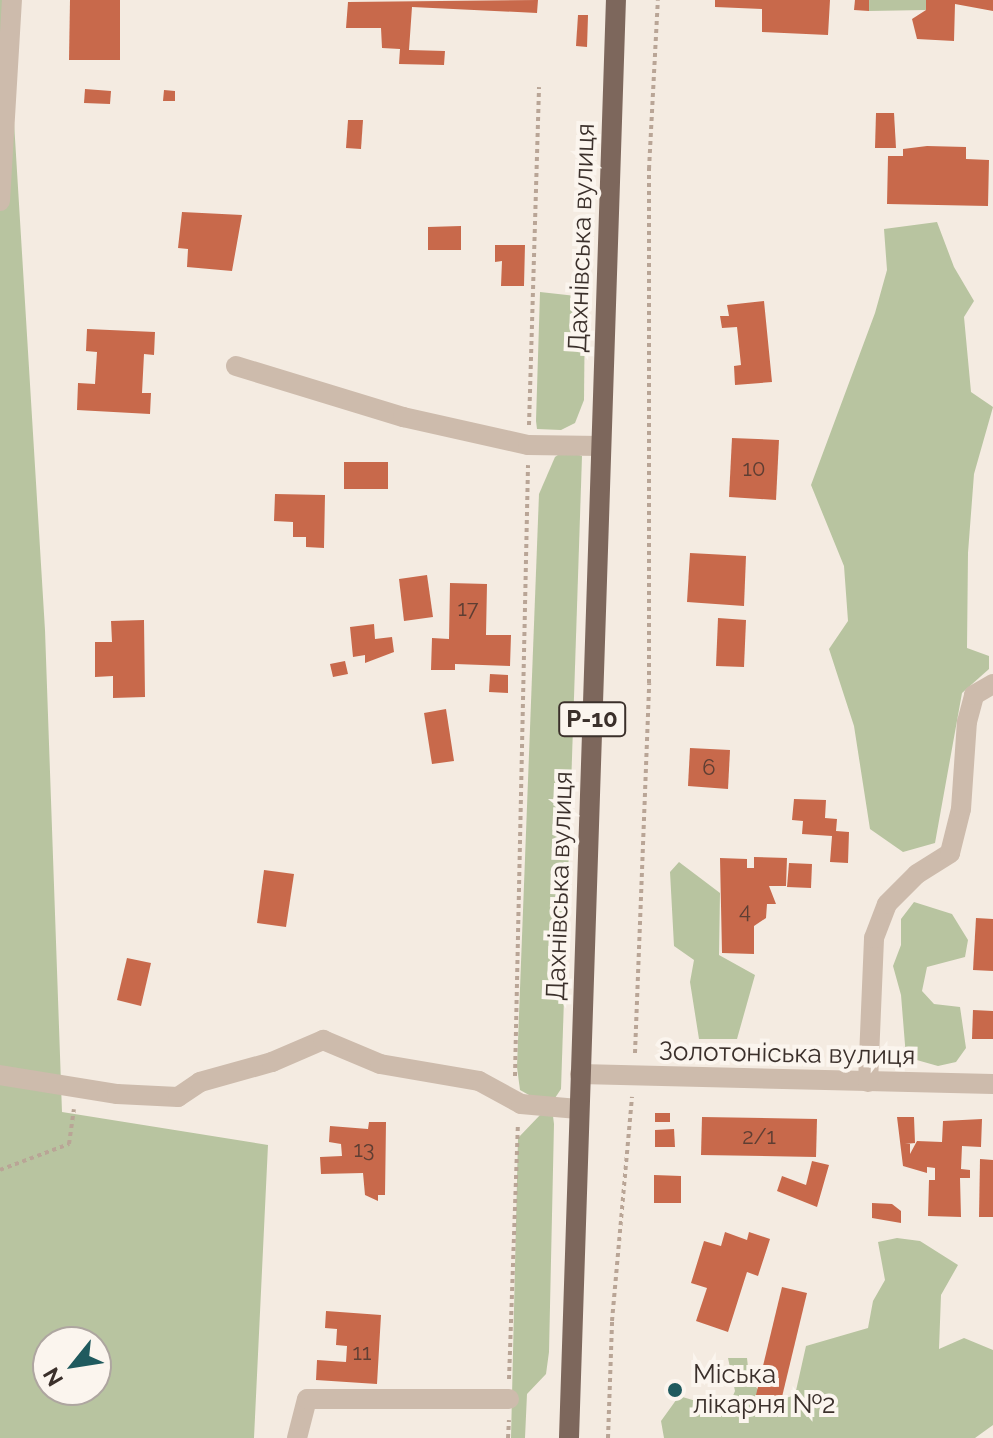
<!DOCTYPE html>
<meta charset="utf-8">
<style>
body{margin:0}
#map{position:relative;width:993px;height:1438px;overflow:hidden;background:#f4ebe1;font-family:Raleway,sans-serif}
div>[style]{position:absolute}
.green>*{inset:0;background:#b8c4a0}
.building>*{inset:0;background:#c8694b}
.path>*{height:4px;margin-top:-2px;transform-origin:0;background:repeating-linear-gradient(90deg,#b9a596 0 4px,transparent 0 8px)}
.minor>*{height:20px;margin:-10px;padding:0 10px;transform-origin:10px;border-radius:10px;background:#cdbbac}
.major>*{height:20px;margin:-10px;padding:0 10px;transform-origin:10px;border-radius:10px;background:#7d675c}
.dots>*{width:22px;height:22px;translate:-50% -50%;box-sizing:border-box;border:4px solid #fbf5ee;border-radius:50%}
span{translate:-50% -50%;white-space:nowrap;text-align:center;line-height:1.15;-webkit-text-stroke:8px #fbf5ee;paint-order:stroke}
.number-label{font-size:22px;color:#5e3e33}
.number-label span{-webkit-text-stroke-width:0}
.shield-label span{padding:2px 6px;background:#fbf5ee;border:2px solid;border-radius:6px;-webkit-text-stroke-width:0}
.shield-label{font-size:24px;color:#3b302b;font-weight:700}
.street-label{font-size:26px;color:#3b302b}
.poi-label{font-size:26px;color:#3b302b}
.left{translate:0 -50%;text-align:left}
.north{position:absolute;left:32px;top:1326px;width:80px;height:80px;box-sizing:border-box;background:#fbf5ee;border:2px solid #aea6a0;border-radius:50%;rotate:240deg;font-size:22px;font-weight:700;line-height:32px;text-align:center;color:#3b302b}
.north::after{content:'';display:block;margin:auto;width:28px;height:36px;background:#1f5a5e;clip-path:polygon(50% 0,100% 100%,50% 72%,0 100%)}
</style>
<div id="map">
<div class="green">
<i style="clip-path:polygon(evenodd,0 0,4px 0,14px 122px,45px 630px,62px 1112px,268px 1145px,254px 1438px,0 1438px,0 0,48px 1342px,96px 1342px,96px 1390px,48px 1390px,48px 1342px)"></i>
<i style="clip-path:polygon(869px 0,926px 0,926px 10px,869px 11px)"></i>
<i style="clip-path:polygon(937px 222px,954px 267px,974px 301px,964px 317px,971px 392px,993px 407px,974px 474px,968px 553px,967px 648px,989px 656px,989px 669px,962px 693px,935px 843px,903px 852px,870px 829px,854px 726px,829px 649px,848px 621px,844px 566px,811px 485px,875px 313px,887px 270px,884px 229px)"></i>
<i style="clip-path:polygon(540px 292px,585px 297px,584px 400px,575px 423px,561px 430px,537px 429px,536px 421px)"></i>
<i style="clip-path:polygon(565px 450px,582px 456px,561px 1089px,555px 1098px,538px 1100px,520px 1090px,517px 1067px,539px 494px,555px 457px)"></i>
<i style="clip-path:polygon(679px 862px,720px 893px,719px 955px,755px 975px,737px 1039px,699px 1039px,690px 982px,694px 960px,674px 946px,670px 872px)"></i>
<i style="clip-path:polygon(914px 902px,952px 914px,968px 940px,965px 957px,927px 967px,922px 991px,934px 1004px,960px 1007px,966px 1048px,956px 1062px,938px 1066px,906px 1057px,901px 995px,893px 966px,901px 945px,901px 919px)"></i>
<i style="clip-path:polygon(541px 1114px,553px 1116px,554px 1124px,549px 1352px,546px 1374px,527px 1394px,525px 1438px,511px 1438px,518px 1138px)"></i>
<i style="clip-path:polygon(897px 1238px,920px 1241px,958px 1265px,941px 1295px,939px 1349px,964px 1338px,993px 1350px,993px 1425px,975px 1438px,664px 1438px,661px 1421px,679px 1396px,727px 1410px,735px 1391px,728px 1358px,747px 1358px,749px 1377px,768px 1404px,795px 1395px,806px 1346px,868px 1328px,873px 1301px,885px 1280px,878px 1242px)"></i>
</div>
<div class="building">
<i style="clip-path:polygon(70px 0,120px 0,120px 60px,69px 60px)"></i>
<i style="clip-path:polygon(538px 0,537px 13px,412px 7px,409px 50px,445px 51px,444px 65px,399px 64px,400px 49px,382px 48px,381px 28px,346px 28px,348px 2px)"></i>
<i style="clip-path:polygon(715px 0,830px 0,828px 35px,762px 32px,762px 9px,715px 7px)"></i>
<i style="clip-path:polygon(855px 0,869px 0,869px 11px,854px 10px)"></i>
<i style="clip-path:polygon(926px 0,993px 0,993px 11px,955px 4px,954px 41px,917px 39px,912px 19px,926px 10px)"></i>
<i style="clip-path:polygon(578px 15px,588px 15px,587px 47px,576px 46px)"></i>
<i style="clip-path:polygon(85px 89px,111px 91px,110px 104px,84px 103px)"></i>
<i style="clip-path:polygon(164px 90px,175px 91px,175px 101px,163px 101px)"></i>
<i style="clip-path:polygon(876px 113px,894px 113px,896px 148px,875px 148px)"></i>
<i style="clip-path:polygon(348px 120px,363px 120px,361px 149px,346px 148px)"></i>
<i style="clip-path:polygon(927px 146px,966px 147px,966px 159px,989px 160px,988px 206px,887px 204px,888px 156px,903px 156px,903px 149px)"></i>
<i style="clip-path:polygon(182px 212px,242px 215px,232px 271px,187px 267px,188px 249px,178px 248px)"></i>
<i style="clip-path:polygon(461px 226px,461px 250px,428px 250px,428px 227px)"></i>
<i style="clip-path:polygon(495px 245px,525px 245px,524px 286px,501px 286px,502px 261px,495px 262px)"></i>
<i style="clip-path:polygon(764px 301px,772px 382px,735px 385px,734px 366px,741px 365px,737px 327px,722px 328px,720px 316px,729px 316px,727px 305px)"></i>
<i style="clip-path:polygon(87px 329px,155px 332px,154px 355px,144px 354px,142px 393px,151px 393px,150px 414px,77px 410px,78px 383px,95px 384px,97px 352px,86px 351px)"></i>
<i style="clip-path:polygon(732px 438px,779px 440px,776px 500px,729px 497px)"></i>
<i style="clip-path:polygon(344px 462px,388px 462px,388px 489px,344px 489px)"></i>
<i style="clip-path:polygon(275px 494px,325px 495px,324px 548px,306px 547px,306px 537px,293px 537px,293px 522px,274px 521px)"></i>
<i style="clip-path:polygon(690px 553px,746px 556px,744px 606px,687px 602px)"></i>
<i style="clip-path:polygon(427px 575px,433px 617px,404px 621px,399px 579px)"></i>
<i style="clip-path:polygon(450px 583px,487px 584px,486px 635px,511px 635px,510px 666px,455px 664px,455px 670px,431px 670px,432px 638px,449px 639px)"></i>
<i style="clip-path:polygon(718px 618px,746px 620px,744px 667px,716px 666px)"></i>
<i style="clip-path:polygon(144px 620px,145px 697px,113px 698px,113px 676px,95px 677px,95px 642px,112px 642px,111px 621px)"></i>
<i style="clip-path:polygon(374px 624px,375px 639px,392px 637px,394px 652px,365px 663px,365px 655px,353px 657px,350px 627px)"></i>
<i style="clip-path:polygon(345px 661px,348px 674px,333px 677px,330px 664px)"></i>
<i style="clip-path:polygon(490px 674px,508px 675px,508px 693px,489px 692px)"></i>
<i style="clip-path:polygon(446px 709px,454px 761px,432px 764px,424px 713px)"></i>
<i style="clip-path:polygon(690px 748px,730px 750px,728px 789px,688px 786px)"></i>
<i style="clip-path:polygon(794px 799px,826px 800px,825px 818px,837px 819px,836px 831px,849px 832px,848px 863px,830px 862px,832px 836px,802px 834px,803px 821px,792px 820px)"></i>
<i style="clip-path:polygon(754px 857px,787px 858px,786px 886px,769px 886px,776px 904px,767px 904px,766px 918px,754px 926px,754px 954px,722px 953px,720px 858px,747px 859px,747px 868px,754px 868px)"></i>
<i style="clip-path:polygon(789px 863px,812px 864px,811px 888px,787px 887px)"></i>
<i style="clip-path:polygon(264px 870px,294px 874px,286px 927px,257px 923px)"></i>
<i style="clip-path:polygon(976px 918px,993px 919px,993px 971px,973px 970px)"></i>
<i style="clip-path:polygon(127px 958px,151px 963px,141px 1006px,117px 1000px)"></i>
<i style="clip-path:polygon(973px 1010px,993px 1011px,993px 1039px,972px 1039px)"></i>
<i style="clip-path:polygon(655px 1113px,670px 1113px,670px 1122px,655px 1122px)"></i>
<i style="clip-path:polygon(702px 1117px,817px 1119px,816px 1157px,701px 1155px)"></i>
<i style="clip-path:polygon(897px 1117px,914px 1117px,915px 1143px,905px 1144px,910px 1144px,910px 1154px,917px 1141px,942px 1142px,943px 1121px,982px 1119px,981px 1147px,962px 1146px,961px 1169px,970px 1170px,970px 1178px,960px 1178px,961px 1217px,928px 1216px,929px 1180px,935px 1180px,935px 1168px,927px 1167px,927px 1173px,903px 1166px)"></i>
<i style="clip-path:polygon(369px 1122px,386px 1122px,385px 1195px,378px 1195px,378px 1201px,365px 1195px,363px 1173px,321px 1174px,320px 1157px,342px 1156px,341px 1144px,329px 1142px,330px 1126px,368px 1129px)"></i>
<i style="clip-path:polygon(674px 1129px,675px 1147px,655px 1147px,655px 1130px)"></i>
<i style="clip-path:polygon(980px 1159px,993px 1160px,993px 1217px,979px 1217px)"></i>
<i style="clip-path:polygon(812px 1161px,829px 1165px,817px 1207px,777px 1191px,782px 1176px,806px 1185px)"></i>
<i style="clip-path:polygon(654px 1175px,681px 1176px,681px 1203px,654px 1203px)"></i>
<i style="clip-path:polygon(872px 1203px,892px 1204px,901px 1211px,901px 1223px,872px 1218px)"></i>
<i style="clip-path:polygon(725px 1232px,747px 1240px,749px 1232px,770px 1239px,758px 1276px,747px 1272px,728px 1332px,696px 1321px,707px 1288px,691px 1283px,704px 1241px,721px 1246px)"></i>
<i style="clip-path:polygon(782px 1287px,807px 1293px,781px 1401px,756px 1395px)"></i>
<i style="clip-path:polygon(326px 1311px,381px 1315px,377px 1384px,316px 1380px,317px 1360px,346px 1362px,347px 1346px,336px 1345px,337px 1329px,325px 1328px)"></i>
</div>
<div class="path">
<i style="left:529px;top:425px;width:338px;rotate:-88.3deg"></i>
<i style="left:635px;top:1053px;width:370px;rotate:-87.8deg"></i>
<i style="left:649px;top:683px;width:514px;rotate:-90deg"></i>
<i style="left:649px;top:169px;width:169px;rotate:-87deg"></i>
<i style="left:515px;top:1076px;width:611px;rotate:-88.78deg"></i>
<i style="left:0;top:1170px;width:74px;rotate:-20.6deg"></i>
<i style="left:69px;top:1144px;width:35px;rotate:-82deg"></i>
<i style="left:509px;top:1379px;width:255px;rotate:-88deg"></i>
<i style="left:508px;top:1438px;width:18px;rotate:-87deg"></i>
<i style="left:608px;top:1438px;width:117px;rotate:-88deg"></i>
<i style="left:612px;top:1321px;width:225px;rotate:-84.9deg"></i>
</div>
<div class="minor">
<i style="left:0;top:201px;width:201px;rotate:-86.6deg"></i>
<i style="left:236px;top:366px;width:175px;rotate:17deg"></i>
<i style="left:403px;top:417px;width:128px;rotate:12.6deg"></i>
<i style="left:528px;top:445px;width:73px;rotate:0.8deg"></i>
<i style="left:580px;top:1074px;width:413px;rotate:1.4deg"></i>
<i style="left:0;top:1075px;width:119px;rotate:9.2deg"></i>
<i style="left:117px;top:1094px;width:61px;rotate:2.8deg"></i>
<i style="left:178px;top:1097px;width:27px;rotate:-34deg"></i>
<i style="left:200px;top:1082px;width:75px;rotate:-15.5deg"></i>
<i style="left:272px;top:1062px;width:56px;rotate:-23.3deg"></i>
<i style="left:323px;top:1040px;width:62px;rotate:22.8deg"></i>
<i style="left:380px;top:1064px;width:100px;rotate:9.7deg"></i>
<i style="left:479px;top:1081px;width:48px;rotate:28.7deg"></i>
<i style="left:521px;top:1104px;width:57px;rotate:5deg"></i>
<i style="left:868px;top:1082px;width:144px;rotate:-87.6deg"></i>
<i style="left:874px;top:938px;width:36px;rotate:-69deg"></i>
<i style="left:887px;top:904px;width:42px;rotate:-45deg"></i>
<i style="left:917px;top:874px;width:39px;rotate:-32deg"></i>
<i style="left:950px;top:853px;width:45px;rotate:-76deg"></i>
<i style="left:961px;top:809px;width:87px;rotate:-86.1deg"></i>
<i style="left:967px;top:722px;width:28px;rotate:-75deg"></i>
<i style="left:974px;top:695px;width:22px;rotate:-30deg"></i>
<i style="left:297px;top:1438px;width:40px;rotate:-75.6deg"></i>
<i style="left:307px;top:1399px;width:202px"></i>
</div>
<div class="major">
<i style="left:569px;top:1438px;width:1439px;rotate:-88.13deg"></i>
</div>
<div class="dots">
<i style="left:675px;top:1390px;background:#1f5a5e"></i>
</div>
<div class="number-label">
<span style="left:754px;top:469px">10</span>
<span style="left:468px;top:609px">17</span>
<span style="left:709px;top:768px">6</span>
<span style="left:745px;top:911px">4</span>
<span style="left:759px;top:1137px">2/1</span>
<span style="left:364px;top:1150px">13</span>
<span style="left:362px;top:1353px">11</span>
</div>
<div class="shield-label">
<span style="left:592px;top:719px">Р-10</span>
</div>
<div class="street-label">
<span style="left:582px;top:238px;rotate:-88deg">Дахнівська вулиця</span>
<span style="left:560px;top:886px;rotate:-88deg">Дахнівська вулиця</span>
<span style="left:787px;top:1054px;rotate:1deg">Золотоніська вулиця</span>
</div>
<div class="poi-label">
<span class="left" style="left:693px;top:1390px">Міська<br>лікарня №2</span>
</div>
<div class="north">N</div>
</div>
